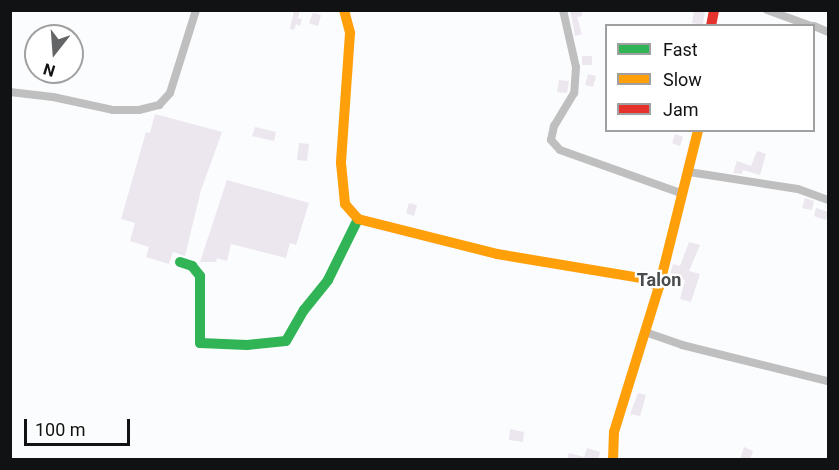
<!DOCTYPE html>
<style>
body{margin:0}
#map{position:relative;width:839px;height:470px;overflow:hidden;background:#fafcfd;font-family:Roboto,sans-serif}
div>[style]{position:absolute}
.building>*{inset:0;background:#ece6ef}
.street>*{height:8px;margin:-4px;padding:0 4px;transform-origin:4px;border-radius:4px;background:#bfbfbf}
.fast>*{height:10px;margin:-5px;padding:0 5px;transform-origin:5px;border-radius:5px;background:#30b455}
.slow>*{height:10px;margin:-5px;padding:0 5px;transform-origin:5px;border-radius:5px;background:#ff9f0a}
.jam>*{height:10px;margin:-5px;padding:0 5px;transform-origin:5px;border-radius:5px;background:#e5322d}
span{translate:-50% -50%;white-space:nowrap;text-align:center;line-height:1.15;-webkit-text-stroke:4.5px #fff;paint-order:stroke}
.quarter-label{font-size:18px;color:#4a4d50;font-weight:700}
.frame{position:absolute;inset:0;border:12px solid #111213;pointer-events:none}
.legend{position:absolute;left:605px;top:24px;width:210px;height:108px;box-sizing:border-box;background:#fff;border:2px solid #a0a0a1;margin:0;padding:8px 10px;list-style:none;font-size:18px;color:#111213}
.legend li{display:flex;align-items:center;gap:12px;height:30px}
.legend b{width:30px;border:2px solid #a0a0a1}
.north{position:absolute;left:24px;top:24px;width:60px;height:60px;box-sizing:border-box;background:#fff;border:2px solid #a0a0a1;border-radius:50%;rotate:197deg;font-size:16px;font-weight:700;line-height:24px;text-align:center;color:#111213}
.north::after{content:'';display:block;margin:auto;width:21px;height:27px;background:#636465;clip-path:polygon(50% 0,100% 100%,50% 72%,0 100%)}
.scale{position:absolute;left:24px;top:419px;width:106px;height:27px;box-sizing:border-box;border:3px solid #111213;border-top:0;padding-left:8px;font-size:18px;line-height:21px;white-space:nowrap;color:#111213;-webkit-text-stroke:4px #fff;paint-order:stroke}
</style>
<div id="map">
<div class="building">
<i style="clip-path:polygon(294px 10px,300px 10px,298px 18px,302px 19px,300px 26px,296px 24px,294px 30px,290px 29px)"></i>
<i style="clip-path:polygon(570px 10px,581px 10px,582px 16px,577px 17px,582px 34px,575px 36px)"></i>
<i style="clip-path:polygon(694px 10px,705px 10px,703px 25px,692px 23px)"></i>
<i style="clip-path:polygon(313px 13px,321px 15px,318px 26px,309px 23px)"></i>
<i style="clip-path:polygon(582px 56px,592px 56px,592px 65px,582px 65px)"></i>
<i style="clip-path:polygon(588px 74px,596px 76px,593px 87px,585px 85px)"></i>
<i style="clip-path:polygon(559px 80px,569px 81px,567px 93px,557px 92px)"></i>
<i style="clip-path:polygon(155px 114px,222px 132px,201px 190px,185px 256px,173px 252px,169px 264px,146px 257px,149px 247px,130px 241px,135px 223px,121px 219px,146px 132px,150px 133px)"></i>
<i style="clip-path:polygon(255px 127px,276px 132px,274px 141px,252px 136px)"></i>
<i style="clip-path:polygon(675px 134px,683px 137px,680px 146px,672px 143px)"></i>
<i style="clip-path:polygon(299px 143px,309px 144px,307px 161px,297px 160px)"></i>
<i style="clip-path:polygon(757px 151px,766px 154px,760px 175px,743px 170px,742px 174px,733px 173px,737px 161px,751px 166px)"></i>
<i style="clip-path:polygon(227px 180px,309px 203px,296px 245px,290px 243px,286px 258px,231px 244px,227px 261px,217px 258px,216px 262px,200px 262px)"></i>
<i style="clip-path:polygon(805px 198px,814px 201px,812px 210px,802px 208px)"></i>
<i style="clip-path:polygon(409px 203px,417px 205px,414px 216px,406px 213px)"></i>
<i style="clip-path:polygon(816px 208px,828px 212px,826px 220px,814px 216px)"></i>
<i style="clip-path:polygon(689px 242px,700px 245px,689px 271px,700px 274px,691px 302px,680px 299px,685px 280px,670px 275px,673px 264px,680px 266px)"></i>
<i style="clip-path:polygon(638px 393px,646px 395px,640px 416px,630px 414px)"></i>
<i style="clip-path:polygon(510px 429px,524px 432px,523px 442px,509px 440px)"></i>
<i style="clip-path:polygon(744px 447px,753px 451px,750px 459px,740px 459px)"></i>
<i style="clip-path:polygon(587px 448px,600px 452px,598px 459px,567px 459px,569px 453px,584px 457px)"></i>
</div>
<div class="street">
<i style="left:563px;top:10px;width:58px;rotate:77.2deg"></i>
<i style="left:576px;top:67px;width:26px;rotate:94deg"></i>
<i style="left:574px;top:93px;width:39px;rotate:121deg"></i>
<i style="left:554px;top:126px;width:14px;rotate:102deg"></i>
<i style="left:551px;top:140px;width:13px;rotate:48deg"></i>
<i style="left:560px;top:150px;width:125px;rotate:19.6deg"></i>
<i style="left:678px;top:192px;width:6px;rotate:-18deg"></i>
<i style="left:767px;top:10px;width:47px;rotate:20deg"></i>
<i style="left:814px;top:26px;width:15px;rotate:23deg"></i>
<i style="left:10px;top:92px;width:43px;rotate:6.6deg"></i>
<i style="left:53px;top:97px;width:61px;rotate:12.2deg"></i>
<i style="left:113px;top:110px;width:26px"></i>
<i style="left:139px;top:110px;width:21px;rotate:-14deg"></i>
<i style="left:159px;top:105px;width:16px;rotate:-47deg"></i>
<i style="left:170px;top:93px;width:87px;rotate:-72.6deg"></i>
<i style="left:689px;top:172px;width:110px;rotate:8.9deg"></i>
<i style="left:798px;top:189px;width:32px;rotate:20deg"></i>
<i style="left:645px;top:332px;width:39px;rotate:19deg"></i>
<i style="left:682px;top:345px;width:150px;rotate:13.9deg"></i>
</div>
<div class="fast">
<i style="left:180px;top:262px;width:13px;rotate:18deg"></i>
<i style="left:192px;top:266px;width:13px;rotate:51deg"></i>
<i style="left:200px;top:276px;width:67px;rotate:90deg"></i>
<i style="left:200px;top:343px;width:47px;rotate:2.4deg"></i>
<i style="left:247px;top:345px;width:39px;rotate:-6deg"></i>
<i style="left:286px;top:341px;width:36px;rotate:-60deg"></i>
<i style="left:304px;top:310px;width:38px;rotate:-51deg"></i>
<i style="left:328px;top:280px;width:68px;rotate:-63.8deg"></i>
</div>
<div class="slow">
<i style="left:344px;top:10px;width:24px;rotate:75deg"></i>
<i style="left:350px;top:33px;width:130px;rotate:94deg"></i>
<i style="left:341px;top:163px;width:41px;rotate:84.4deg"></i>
<i style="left:345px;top:204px;width:20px;rotate:49deg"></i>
<i style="left:358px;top:219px;width:143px;rotate:14.1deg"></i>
<i style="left:497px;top:254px;width:151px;rotate:9.5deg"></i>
<i style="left:646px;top:279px;width:15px;rotate:32deg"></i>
<i style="left:613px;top:460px;width:28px;rotate:-88deg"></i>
<i style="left:614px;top:432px;width:152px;rotate:-72.8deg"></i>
<i style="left:659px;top:287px;width:162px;rotate:-76deg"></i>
</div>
<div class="jam">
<i style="left:711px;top:26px;width:16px;rotate:-79deg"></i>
</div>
<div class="quarter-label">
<span style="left:659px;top:280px">Talon</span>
</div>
<div class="frame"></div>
<ul class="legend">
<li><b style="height:8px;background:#30b455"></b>Fast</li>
<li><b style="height:8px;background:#ff9f0a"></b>Slow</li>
<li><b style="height:8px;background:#e5322d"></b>Jam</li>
</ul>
<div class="north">N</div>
<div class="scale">100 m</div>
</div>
